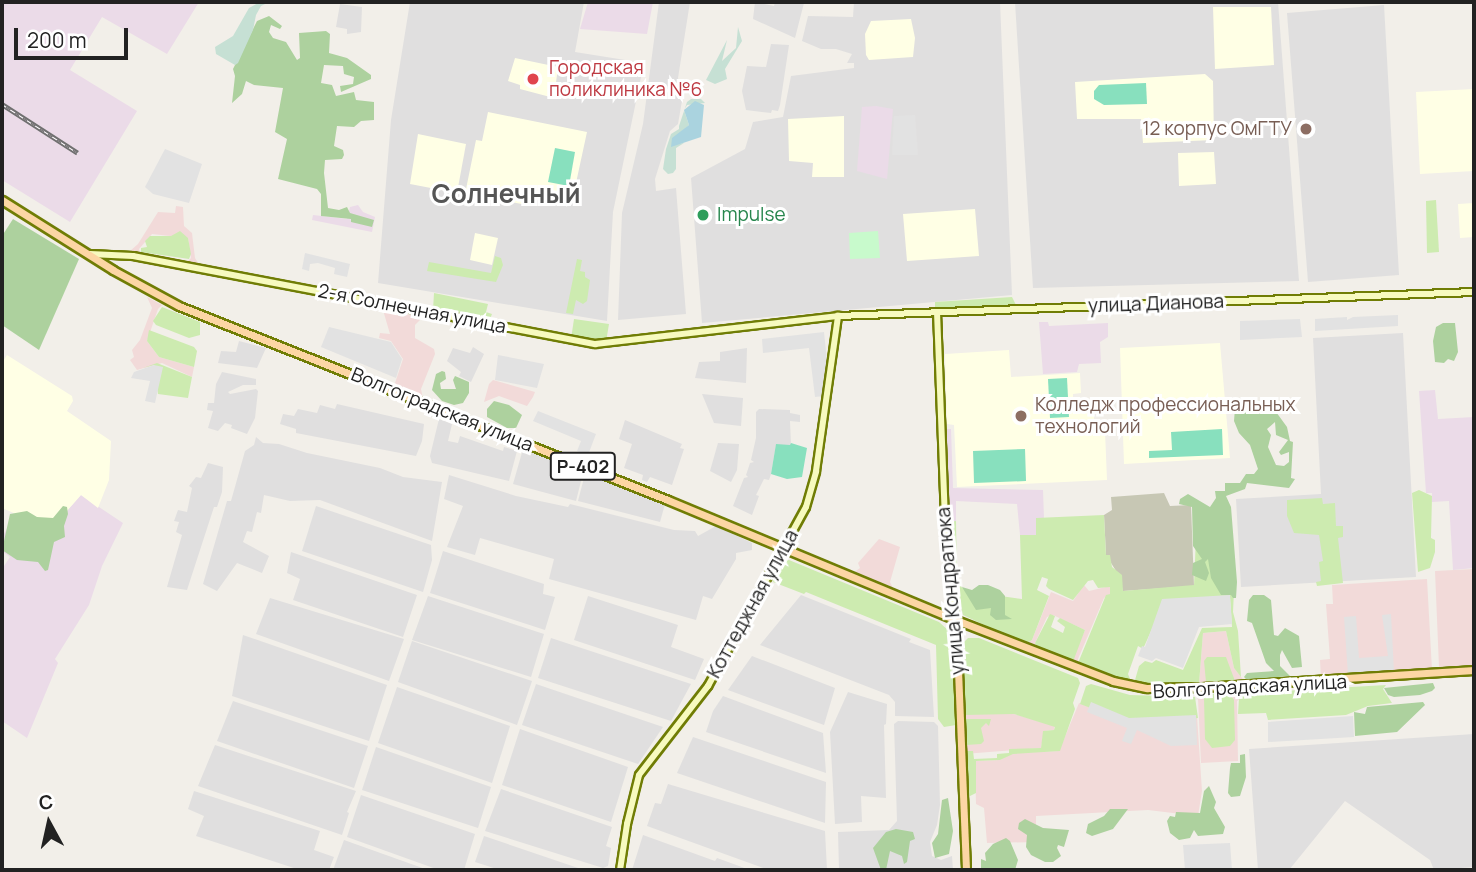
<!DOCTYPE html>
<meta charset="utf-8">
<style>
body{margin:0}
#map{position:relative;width:1476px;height:872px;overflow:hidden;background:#f2efe9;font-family:Manrope,sans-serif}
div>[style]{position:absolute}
.residential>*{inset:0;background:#e0dfdf}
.commercial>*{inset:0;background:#f2dad9}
.industrial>*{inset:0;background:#ebdbe8}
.education>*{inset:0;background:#ffffe5}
.construction>*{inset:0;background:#c7c7b4}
.grass>*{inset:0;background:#cdebb0}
.forest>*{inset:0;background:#add19e}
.wetland>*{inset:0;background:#c6e0d4}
.park>*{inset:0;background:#c8facc}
.pitch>*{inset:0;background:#88e0be}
.parking>*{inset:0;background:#e2e2e2}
.water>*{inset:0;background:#aad3df}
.roads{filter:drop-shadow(2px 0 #707d05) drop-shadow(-2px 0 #707d05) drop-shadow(0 2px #707d05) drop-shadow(0 -2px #707d05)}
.secondary>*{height:6px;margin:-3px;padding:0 3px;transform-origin:3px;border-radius:3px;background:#f7fabf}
.primary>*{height:7px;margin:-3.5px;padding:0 3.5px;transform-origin:3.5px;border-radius:3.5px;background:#fcd6a4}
.rail>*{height:4.5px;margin-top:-2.25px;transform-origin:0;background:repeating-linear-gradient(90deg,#fff 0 5px,#707070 0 10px);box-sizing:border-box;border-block:2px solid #707070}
.dots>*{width:19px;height:19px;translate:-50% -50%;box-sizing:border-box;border:4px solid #fff;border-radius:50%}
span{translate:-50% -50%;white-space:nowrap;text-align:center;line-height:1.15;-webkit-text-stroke:6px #fff;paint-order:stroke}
.shield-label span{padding:2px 5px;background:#fff;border:2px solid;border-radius:5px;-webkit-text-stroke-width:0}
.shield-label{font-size:18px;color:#222;font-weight:700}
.health-label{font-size:19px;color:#be3a42}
.left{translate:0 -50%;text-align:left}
.education-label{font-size:19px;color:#785e54}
.right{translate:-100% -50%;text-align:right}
.leisure-label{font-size:19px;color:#27864d}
.street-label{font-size:19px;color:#222}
.district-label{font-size:26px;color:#555;font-weight:700}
.frame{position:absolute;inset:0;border:4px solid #222;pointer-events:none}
.north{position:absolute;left:14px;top:788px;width:70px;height:70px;-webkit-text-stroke:5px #fff;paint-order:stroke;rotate:352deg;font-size:19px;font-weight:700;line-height:28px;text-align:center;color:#222}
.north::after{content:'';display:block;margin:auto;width:24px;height:32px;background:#222;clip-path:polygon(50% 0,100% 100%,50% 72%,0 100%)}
.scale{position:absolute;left:14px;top:28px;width:114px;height:32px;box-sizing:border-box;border:4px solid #222;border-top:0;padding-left:9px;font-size:21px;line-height:24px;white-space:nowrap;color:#222;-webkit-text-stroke:5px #fff;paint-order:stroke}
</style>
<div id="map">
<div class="residential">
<i style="clip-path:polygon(410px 2px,584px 2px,575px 52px,644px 63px,613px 212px,607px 321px,378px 283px,391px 120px)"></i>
<i style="clip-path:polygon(659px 2px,690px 2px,678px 78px,683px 95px,678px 124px,670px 131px,655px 179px,656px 191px,676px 188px,686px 314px,618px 320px,622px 213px,643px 124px)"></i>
<i style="clip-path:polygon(755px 2px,774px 6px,775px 2px,804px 3px,795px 38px,753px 19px)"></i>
<i style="clip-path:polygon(854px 2px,1000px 2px,1012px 295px,702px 323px,691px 178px,745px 149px,753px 122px,783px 117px,791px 76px,854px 68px,854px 63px,847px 63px,852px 54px,836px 49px,821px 49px,802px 41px,808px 16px,853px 17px)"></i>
<i style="clip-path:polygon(1015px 2px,1278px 2px,1299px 281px,1033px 288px)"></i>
<i style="clip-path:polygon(340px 4px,362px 7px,361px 32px,347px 34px,347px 29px,336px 27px)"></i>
<i style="clip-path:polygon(1384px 5px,1399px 275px,1308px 282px,1287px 13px)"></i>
<i style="clip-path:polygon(771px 44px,789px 45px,780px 105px,778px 111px,772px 110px,771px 113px,746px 110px,742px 91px,747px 66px,766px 67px)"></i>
<i style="clip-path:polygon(1403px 333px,1416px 577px,1241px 587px,1236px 499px,1321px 494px,1313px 338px)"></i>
<i style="clip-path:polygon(239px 341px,266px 348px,257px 368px,218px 363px,221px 351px,236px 352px)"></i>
<i style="clip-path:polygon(473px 347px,484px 354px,471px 382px,459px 376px,461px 372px,447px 361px,453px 348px,470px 353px)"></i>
<i style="clip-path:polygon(747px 348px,746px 383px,695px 378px,699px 362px,720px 361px,720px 352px)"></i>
<i style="clip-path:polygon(222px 372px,256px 379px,256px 385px,243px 385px,228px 392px,230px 394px,256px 389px,258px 391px,255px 418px,247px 434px,231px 428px,232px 425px,225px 423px,218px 431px,208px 428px,213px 411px,207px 410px,208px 403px,214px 403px,216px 384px)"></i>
<i style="clip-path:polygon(702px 394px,743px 398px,741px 426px,714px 423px)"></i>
<i style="clip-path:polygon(337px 404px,424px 424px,422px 441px,416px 456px,296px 433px,296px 429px,280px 424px,283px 414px,294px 416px,298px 409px,317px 413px,320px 405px,335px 409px)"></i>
<i style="clip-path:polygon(759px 409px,790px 410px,790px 413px,800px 415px,800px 422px,790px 421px,791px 445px,776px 445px,771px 474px,769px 480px,764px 479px,756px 495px,759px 496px,752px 515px,733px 506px,744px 478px,748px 477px,746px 475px,750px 463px,754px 462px,751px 460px,756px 438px,756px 412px)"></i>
<i style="clip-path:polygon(439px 419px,452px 424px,448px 441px,458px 443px,460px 436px,503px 451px,504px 447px,517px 451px,509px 481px,432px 463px,430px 456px)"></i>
<i style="clip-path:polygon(625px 420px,682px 444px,680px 448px,684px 449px,672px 485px,650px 477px,647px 482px,642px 480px,643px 475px,624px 468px,632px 444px,619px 439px)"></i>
<i style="clip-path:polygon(256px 437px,263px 443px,279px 444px,307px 453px,380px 468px,403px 477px,442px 482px,432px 541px,320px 500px,290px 501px,264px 495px,261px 513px,257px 512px,252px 532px,247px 531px,243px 542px,269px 556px,262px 573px,237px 563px,217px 591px,203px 584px,227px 501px,231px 501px,245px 451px,254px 445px)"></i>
<i style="clip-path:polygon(718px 443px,739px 444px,737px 470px,731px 482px,710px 471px)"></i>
<i style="clip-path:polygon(523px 449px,583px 473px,576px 501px,513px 484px)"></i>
<i style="clip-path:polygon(208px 463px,223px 467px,222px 492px,217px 507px,214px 507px,187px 590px,167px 587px,182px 535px,176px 532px,179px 522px,174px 521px,178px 510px,187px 512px,192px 488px,189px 486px,196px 477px,201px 478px)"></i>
<i style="clip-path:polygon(585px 474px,665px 504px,660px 522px,578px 501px)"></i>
<i style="clip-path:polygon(449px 475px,516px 496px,568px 507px,570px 504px,674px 530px,695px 531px,698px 536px,716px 526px,752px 543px,752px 550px,736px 553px,736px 559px,712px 599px,703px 596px,696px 620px,549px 579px,554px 559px,480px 538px,475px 555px,447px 547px,463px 506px,444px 499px)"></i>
<i style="clip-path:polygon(316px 506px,431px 545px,432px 560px,423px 592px,302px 551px)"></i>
<i style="clip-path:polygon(443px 551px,544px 584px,543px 594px,555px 597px,545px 630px,430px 593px)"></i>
<i style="clip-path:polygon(291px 552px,417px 595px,403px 637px,293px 600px,300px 579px,287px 573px)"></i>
<i style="clip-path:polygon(801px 595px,911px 639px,909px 642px,930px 650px,934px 717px,895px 716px,895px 702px,889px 695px,760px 645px)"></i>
<i style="clip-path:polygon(428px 596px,544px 634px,531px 677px,412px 640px)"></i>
<i style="clip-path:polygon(588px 596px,678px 625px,671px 647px,704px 659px,695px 680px,574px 640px)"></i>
<i style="clip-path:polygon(270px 598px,404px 639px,389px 681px,256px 634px)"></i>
<i style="clip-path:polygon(243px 635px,387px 685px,369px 741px,232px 696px)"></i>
<i style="clip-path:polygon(551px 638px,691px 684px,671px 721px,538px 678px)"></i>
<i style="clip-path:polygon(412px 641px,532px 681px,517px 725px,398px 682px)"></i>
<i style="clip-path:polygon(752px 656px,835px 688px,824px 725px,728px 690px)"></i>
<i style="clip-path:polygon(536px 684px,663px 727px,638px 764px,522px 725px)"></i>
<i style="clip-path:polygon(397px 687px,510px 726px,492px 783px,378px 743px)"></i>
<i style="clip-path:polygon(848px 692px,887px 704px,886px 724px,884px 725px,886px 798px,861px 796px,862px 822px,835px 824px,830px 732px)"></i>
<i style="clip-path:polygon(723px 696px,823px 733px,826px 773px,706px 732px,713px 711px)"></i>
<i style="clip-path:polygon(233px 701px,368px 746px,354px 788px,217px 741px)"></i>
<i style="clip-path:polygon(898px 721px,934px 722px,938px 726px,940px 805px,937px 825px,930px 842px,932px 856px,941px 860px,952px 856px,953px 870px,839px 870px,838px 832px,889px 830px,897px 821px,894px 724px)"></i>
<i style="clip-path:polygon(520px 729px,628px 767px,611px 822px,502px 785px)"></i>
<i style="clip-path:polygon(1474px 734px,1474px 867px,1434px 870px,1430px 860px,1345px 801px,1289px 870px,1258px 870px,1249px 749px)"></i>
<i style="clip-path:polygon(693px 737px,826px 782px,825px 823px,677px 773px)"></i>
<i style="clip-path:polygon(215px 745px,356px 791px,347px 812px,349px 813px,342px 835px,198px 786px)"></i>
<i style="clip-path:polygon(376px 747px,491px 787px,478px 828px,362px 790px)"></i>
<i style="clip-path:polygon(668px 784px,825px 831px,827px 870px,769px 870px,647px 826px,655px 803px,661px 804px)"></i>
<i style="clip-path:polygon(501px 789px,612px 827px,606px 846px,611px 848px,608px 866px,603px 868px,485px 831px)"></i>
<i style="clip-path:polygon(194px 791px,320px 831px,314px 850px,334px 857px,329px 870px,300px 870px,196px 836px,204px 816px,188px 809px)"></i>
<i style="clip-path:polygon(361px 795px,475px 834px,464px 870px,439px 870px,347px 837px)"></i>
<i style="clip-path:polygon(643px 835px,715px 861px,717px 858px,750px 870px,632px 870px)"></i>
<i style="clip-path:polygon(484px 836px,584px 870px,500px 870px,475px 862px)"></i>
<i style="clip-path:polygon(344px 840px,428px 870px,333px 870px)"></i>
</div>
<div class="commercial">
<i style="clip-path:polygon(176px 206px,183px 207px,184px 226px,192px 233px,195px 258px,200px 266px,186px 263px,191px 258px,188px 238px,152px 234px,139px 249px,140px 255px,130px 251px,138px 244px,158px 212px,175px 213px)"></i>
<i style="clip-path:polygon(147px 297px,162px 305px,158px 309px,147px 341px,159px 357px,194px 367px,192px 377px,162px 363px,137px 370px,130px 360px,134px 357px,132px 350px,140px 340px,152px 308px)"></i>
<i style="clip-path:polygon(383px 310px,423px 317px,415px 325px,415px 338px,434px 349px,435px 354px,421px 389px,423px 399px,389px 386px,395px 383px,403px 359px,391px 341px,379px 338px,380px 333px,390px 334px)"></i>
<i style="clip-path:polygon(493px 380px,535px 392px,533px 397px,527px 406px,499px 396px,484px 402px,489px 384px)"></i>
<i style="clip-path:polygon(879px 539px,900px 547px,890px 582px,893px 588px,853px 573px,860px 568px,858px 563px)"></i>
<i style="clip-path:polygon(1474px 569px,1474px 665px,1439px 667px,1435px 571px)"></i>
<i style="clip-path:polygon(1427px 579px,1432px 670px,1321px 678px,1320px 660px,1330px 659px,1326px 604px,1333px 604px,1332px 585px)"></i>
<i style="clip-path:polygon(1084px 585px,1089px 591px,1110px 586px,1110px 594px,1104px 598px,1078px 659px,1079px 666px,1071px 662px,1085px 630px,1053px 615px,1047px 617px,1035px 643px,1037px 649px,1025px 644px,1032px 640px,1051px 592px,1073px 601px)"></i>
<i style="clip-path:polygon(1226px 631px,1234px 668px,1246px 683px,1199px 684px,1203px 633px)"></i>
<i style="clip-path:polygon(1247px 693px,1237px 701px,1238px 761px,1201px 763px,1198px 699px,1195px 696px)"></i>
<i style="clip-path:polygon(1079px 703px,1131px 724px,1197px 716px,1202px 791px,1198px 816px,1148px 810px,1036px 816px,1036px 842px,987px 843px,984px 808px,976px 804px,975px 761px,1000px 760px,1013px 753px,1059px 751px)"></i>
<i style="clip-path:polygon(962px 711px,1014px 714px,1055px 726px,1054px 730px,1044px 731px,1041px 748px,964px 754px)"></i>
</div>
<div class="industrial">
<i style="clip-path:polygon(2px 2px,199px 2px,167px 54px,102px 17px,70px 70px,137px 111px,70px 222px,2px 180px)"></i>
<i style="clip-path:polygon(588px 2px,653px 2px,647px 34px,580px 29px)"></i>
<i style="clip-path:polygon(876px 106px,893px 109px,887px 179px,857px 171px,862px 107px)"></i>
<i style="clip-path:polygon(358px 205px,363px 212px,375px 217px,372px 232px,312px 220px,313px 215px,347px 219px,350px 207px)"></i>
<i style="clip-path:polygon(1039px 322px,1048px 322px,1049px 326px,1108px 323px,1108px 337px,1100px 342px,1101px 363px,1079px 364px,1077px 372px,1043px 374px)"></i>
<i style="clip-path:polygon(1435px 390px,1438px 419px,1474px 417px,1474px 568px,1453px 570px,1449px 501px,1432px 502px,1432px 493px,1426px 493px,1419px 391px)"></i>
<i style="clip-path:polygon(944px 429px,951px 429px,953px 488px,1043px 490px,1044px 518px,1036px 535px,1020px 535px,1017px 504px,956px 501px,956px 521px,947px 522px)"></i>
<i style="clip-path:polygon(81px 495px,123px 523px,102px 566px,89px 605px,55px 659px,58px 663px,27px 738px,2px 721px,2px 569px,10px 557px,2px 551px,2px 537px,17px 512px,51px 529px)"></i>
</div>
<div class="education">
<i style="clip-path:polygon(1213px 7px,1271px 7px,1274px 65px,1215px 69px)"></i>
<i style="clip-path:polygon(911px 19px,915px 38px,913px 57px,869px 60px,866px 55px,865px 34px,871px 21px)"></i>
<i style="clip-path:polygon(515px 58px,558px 67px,554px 98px,520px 89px,520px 85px,508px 81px)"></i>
<i style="clip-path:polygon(1205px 74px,1213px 81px,1214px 140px,1143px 143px,1141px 119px,1077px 119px,1075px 82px)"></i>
<i style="clip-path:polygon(1474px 89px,1474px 171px,1420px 174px,1416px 92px)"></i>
<i style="clip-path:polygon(488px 112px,587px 132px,576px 183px,562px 197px,543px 193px,533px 206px,465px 194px,476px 140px,482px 141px)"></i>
<i style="clip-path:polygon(844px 116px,844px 177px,812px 177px,813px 163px,789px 161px,788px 119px)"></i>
<i style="clip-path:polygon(418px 134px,466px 144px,457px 193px,410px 184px)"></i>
<i style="clip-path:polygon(1214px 152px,1216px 184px,1179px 186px,1178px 153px)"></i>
<i style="clip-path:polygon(1473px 177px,1474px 177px,1474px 237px,1460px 238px,1458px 204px,1474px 203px)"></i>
<i style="clip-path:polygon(975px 209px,979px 256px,907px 261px,903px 214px)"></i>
<i style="clip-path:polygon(475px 233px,498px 238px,492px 265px,470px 260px)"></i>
<i style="clip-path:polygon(1220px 343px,1230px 458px,1124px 464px,1120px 348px)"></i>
<i style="clip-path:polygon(1009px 350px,1011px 377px,1080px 373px,1081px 393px,1073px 394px,1073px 400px,1082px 400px,1084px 407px,1094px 407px,1094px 432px,1105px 431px,1107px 480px,957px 487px,954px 425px,947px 424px,945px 354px)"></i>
<i style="clip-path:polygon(7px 355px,72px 396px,73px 401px,67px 411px,111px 441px,109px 480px,98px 508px,81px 495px,51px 529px,2px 508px,2px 363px)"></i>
</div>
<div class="construction">
<i style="clip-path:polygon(1164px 493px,1170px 506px,1191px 505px,1194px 586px,1123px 591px,1118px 574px,1106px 555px,1104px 515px,1112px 510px,1111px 497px)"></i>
</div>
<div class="grass">
<i style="clip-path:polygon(1436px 200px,1439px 252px,1427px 253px,1426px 201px)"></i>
<i style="clip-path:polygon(180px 231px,188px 238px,191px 254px,189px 259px,141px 252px,141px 248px,147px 247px,145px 241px,150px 236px,171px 236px)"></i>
<i style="clip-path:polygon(495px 256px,501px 258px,503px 265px,496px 282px,427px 271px,429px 262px,491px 273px)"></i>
<i style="clip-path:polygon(577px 259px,582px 260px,580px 271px,585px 272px,585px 277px,590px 280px,587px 301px,583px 304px,576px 300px,573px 314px,566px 313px)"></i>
<i style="clip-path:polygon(434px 293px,488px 304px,486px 312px,492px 314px,490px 319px,433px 310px)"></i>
<i style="clip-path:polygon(1012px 297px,1016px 305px,935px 309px,935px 302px)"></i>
<i style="clip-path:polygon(162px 307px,200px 322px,200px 335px,189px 338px,156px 325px,153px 321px)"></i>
<i style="clip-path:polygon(574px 319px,609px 324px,606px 342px,571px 339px)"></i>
<i style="clip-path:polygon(149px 330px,194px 347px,197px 351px,194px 367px,159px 357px,147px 341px)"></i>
<i style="clip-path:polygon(157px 363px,192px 377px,188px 398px,158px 394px,154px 365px,143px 368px)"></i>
<i style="clip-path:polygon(1419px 490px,1432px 496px,1431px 538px,1435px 540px,1435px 552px,1430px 568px,1418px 572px,1412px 493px)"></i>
<i style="clip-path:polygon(1322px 498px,1323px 504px,1335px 503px,1336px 526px,1343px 526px,1343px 537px,1338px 538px,1343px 583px,1317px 586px,1316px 582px,1321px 581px,1319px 562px,1323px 561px,1319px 535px,1294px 533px,1287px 516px,1287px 500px)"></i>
<i style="clip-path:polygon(1104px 515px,1106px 555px,1110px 555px,1112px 567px,1122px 575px,1123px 591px,1194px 585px,1196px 537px,1234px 591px,1233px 612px,1238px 631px,1241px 677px,1234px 668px,1226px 631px,1203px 633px,1199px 684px,1149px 685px,1135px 680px,1139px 666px,1145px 661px,1152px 663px,1156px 660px,1183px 670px,1202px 628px,1232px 627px,1230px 597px,1164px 602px,1143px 649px,1138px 646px,1128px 674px,1130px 679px,1126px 683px,1078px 663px,1106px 595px,1110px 594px,1110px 587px,1098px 588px,1093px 580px,1088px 581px,1073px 600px,1049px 589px,1046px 586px,1048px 579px,1042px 577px,1037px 590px,1049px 596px,1032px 640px,1025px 644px,963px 615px,951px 563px,947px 522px,956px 521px,957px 583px,966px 591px,1022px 599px,1020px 535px,1036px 535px,1036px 518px)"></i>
<i style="clip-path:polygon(789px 560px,939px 622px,949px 631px,952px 638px,956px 725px,944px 727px,938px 719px,936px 645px,806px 592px,804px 594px,773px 582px,770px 576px,780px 562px)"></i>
<i style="clip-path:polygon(1050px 614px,1055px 616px,1051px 627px,1063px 633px,1065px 627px,1057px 621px,1060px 618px,1085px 630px,1074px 659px,1070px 662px,1037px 648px,1035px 643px)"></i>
<i style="clip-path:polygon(968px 638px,979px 638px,1078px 678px,1080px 683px,1073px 703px,1075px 709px,1060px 751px,1013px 754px,1000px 760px,976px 761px,976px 793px,970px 796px,966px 793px,964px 754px,967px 751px,973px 751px,974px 759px,997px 758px,997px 754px,1009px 753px,1009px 749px,1041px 748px,1043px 731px,1054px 730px,1055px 727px,1014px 714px,964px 715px,961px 645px)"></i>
<i style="clip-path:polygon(1207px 657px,1226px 657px,1235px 681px,1206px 682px,1204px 661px)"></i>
<i style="clip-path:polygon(1091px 684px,1130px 695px,1195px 697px,1198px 718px,1133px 724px,1080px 704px,1086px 686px)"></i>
<i style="clip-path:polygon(1386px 685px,1383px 689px,1392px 703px,1368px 706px,1346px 715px,1268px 720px,1266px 713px,1238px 714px,1239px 698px,1248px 693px)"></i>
<i style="clip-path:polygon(1229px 693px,1234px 700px,1235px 740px,1230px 746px,1212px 748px,1205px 739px,1204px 698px,1207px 694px)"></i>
<i style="clip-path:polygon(964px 719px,991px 719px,989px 726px,986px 723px,981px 728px,984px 741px,981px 744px,966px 745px)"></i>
</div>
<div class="forest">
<i style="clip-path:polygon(269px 16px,282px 26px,280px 29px,271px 25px,269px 32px,273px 38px,286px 42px,297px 60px,300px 58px,299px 33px,326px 31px,330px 34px,329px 53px,347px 58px,371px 75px,371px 79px,341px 92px,340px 86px,353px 84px,354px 77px,344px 74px,343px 66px,324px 65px,321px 83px,332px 85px,336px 96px,354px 92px,356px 100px,374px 102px,374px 120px,361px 121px,354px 127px,337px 126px,334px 146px,343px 150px,344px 155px,342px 159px,325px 160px,324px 173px,328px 208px,339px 210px,347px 207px,350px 213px,374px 220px,372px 227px,351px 222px,351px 219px,321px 216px,321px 194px,317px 189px,278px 179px,287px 139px,275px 132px,283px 88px,254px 85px,246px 81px,242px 94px,232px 103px,235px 76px,233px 69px,257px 21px)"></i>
<i style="clip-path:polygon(13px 219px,79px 259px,39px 350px,2px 325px,2px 236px)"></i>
<i style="clip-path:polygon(1443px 323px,1455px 323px,1458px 352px,1454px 361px,1448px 359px,1444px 363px,1435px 362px,1433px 341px,1436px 327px)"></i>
<i style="clip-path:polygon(442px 371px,445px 372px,446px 379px,440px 383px,441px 389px,456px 389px,453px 380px,455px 376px,469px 382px,469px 393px,463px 403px,454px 405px,442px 401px,432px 390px,436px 374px)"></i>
<i style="clip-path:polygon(494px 401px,509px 405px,522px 415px,516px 428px,507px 428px,487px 417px,487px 409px)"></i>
<i style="clip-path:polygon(evenodd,1254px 402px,1271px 405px,1287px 427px,1290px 441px,1293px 442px,1291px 478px,1295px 479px,1289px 488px,1247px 483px,1245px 489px,1226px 496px,1231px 507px,1237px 582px,1236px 598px,1233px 598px,1231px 595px,1221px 595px,1211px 578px,1208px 559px,1205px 562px,1209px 573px,1206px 581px,1192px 575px,1193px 563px,1202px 559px,1193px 546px,1192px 507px,1179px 504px,1180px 499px,1188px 494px,1210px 507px,1216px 498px,1215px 491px,1225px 491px,1225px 483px,1240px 483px,1246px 474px,1254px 474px,1258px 469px,1250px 445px,1239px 433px,1234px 421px,1235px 408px,1254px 402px,1275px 422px,1276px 435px,1288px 440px,1279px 452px,1281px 455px,1289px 452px,1289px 462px,1284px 466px,1276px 465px,1268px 447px,1271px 435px,1267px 429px,1275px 422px)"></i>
<i style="clip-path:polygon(63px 506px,67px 507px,68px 514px,64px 526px,65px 537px,54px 542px,48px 570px,45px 571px,38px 562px,17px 560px,2px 550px,10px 514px,27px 511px,37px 517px,53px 518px)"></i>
<i style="clip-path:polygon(979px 585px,988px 585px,1000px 590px,1005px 596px,1005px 615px,1012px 619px,996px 620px,990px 615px,991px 608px,976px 610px,962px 587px,972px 590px)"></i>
<i style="clip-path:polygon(1253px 595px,1264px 595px,1271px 600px,1274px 635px,1278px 636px,1285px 628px,1299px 636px,1302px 667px,1292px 668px,1282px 650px,1280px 655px,1280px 666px,1290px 676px,1247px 680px,1244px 677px,1247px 673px,1274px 671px,1266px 663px,1252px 623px,1247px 621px,1249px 600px)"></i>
<i style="clip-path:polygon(1433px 683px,1435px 688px,1432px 691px,1420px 695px,1394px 697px,1388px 695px,1384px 688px)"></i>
<i style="clip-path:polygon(1423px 702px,1425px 705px,1397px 732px,1355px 736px,1354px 712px,1365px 714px,1367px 707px)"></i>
<i style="clip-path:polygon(1245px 754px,1246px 777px,1240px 796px,1231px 797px,1228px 793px,1230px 768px,1231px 763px,1240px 763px,1240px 755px)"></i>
<i style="clip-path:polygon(1209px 786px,1216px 802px,1214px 808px,1225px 827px,1223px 834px,1198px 836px,1194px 830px,1190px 838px,1179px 840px,1170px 833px,1167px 821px,1170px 816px,1175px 817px,1176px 812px,1200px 813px,1204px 791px)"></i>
<i style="clip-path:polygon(948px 798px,953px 831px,949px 854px,935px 858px,932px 843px,938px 834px,942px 800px)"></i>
<i style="clip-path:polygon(1110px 809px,1128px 809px,1113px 829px,1092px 836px,1086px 833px,1088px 824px,1104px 816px)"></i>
<i style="clip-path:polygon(1025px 819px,1043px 828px,1069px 830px,1064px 847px,1058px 845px,1057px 848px,1061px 856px,1053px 862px,1045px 862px,1031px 855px,1026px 847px,1027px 835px,1018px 829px,1019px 823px)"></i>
<i style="clip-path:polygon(896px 829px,913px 832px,915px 839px,910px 841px,907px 862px,904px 864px,902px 856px,890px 851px,886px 870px,881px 870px,873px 848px,886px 832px)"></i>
<i style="clip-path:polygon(1006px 838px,1010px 841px,1018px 860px,1015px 870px,981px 870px,981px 859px,986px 861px,985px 853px,993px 844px)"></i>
</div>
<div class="wetland">
<i style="clip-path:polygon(260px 2px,269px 2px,261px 6px,256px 15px,253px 30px,238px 63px,235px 65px,216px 54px,215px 47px,233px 36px,249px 8px)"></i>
<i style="clip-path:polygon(738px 27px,742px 41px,725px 69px,727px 79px,715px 84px,706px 80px,727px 40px,722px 61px,736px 48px)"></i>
<i style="clip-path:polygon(691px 99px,701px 99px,705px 103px,687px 105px,684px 110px,689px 125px,679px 134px,676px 144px,684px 143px,676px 148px,676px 169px,673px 173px,668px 174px,663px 169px,666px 149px,671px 134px,679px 129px,679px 126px,687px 102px)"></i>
</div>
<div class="park">
<i style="clip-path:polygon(878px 231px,880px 258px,850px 259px,849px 233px)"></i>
</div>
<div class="pitch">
<i style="clip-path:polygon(1146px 83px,1147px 104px,1104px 105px,1094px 99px,1094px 91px,1099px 85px)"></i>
<i style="clip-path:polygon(555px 148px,575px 152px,569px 186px,548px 182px)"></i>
<i style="clip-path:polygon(1067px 378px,1069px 417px,1050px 418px,1048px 379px)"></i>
<i style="clip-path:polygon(1222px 429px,1223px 455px,1149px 458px,1149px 451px,1172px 450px,1171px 432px)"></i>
<i style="clip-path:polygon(791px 443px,807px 448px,802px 477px,787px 479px,771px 474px,776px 444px,790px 445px)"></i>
<i style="clip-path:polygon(1025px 449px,1026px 481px,974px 483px,973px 451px)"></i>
</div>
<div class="parking">
<i style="clip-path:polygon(915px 115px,918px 155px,892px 155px,894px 116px)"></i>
<i style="clip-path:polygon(165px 149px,202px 164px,189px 203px,153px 194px,145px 187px)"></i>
<i style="clip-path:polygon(305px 253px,350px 264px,347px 277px,334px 274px,335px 268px,318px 263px,310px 264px,309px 271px,302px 269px)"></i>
<i style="clip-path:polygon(1398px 315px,1398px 326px,1315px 331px,1315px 319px,1347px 317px,1347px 320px,1353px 317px)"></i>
<i style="clip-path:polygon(1300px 319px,1302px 337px,1240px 340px,1240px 321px)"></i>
<i style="clip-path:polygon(329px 327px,391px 342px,402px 359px,396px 378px,321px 347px)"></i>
<i style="clip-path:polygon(824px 332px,828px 371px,824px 396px,815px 397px,809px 348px,763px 353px,762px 339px)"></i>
<i style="clip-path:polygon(498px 355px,544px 364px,537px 388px,495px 380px)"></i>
<i style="clip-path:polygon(154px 365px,163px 367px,155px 403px,145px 401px,150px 381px,131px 378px,134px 372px)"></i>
<i style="clip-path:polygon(538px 411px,596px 434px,588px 455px,577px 451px,581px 441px,533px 421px)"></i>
<i style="clip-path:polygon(1230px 595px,1232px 624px,1199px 627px,1183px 668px,1156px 658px,1152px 661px,1138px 656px,1142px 646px,1145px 647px,1162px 599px)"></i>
<i style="clip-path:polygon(1391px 614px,1394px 672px,1348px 675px,1344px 617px,1356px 616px,1359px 658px,1388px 656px,1382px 615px)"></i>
<i style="clip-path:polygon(1091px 702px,1129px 718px,1196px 715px,1197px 745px,1171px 746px,1137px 730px,1131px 744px,1122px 741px,1127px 728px,1087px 712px)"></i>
<i style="clip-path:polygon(1353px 716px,1354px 737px,1268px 742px,1268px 722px)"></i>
<i style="clip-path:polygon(1230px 843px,1232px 870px,1185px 870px,1183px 845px)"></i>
</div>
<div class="water">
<i style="clip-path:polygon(695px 101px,704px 105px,701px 137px,671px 147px,672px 138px,689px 125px,684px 110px)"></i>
</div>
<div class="roads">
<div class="secondary">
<i style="left:90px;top:254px;width:43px;rotate:2.7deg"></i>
<i style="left:133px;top:256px;width:471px;rotate:10.8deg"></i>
<i style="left:596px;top:344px;width:244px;rotate:-6.6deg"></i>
<i style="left:838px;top:316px;width:636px;rotate:-2.16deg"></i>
<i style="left:937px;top:312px;width:235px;rotate:87.8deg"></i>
<i style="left:946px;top:547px;width:74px;rotate:82.2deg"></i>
<i style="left:620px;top:870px;width:47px;rotate:-81.3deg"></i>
<i style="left:627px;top:824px;width:50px;rotate:-76.2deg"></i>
<i style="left:639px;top:775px;width:113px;rotate:-52.2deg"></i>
<i style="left:708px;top:686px;width:204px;rotate:-61.3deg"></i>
<i style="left:806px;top:507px;width:37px;rotate:-74deg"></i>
<i style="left:816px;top:471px;width:157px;rotate:-81.9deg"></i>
</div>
<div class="primary">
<i style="left:2px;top:200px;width:131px;rotate:32.2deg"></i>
<i style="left:113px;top:270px;width:75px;rotate:28.6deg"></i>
<i style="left:179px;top:306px;width:526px;rotate:21.64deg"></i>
<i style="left:668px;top:500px;width:312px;rotate:22.6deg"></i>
<i style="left:956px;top:620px;width:168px;rotate:21.2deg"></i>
<i style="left:1113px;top:681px;width:35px;rotate:12deg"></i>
<i style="left:1147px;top:688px;width:55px;rotate:-1deg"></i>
<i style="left:1202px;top:687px;width:273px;rotate:-3.6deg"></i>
<i style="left:956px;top:620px;width:250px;rotate:87.7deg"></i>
</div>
</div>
<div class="rail">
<i style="left:2px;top:104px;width:90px;rotate:32.8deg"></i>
</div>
<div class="dots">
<i style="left:533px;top:79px;background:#e0444e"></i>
<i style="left:1306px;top:129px;background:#8d6e63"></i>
<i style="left:703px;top:215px;background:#2e9e5b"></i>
<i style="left:1021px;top:416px;background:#8d6e63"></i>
</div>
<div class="shield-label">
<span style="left:583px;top:466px">Р-402</span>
</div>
<div class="health-label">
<span class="left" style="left:549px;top:79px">Городская<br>поликлиника №6</span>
</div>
<div class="education-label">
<span class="right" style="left:1292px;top:129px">12 корпус ОмГТУ</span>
<span class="left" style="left:1035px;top:416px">Колледж профессиональных<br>технологий</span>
</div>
<div class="leisure-label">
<span class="left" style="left:717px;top:215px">Impulse</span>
</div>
<div class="street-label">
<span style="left:1156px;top:304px;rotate:-2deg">улица Дианова</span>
<span style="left:412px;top:309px;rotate:11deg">2-я Солнечная улица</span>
<span style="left:442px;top:410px;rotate:22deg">Волгоградская улица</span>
<span style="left:951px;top:591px;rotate:-95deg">улица Кондратюка</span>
<span style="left:753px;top:604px;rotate:-61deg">Коттеджная улица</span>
<span style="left:1250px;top:687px;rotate:-3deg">Волгоградская улица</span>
</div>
<div class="district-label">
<span style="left:506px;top:194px">Солнечный</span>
</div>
<div class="frame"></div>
<div class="north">С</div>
<div class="scale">200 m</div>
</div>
